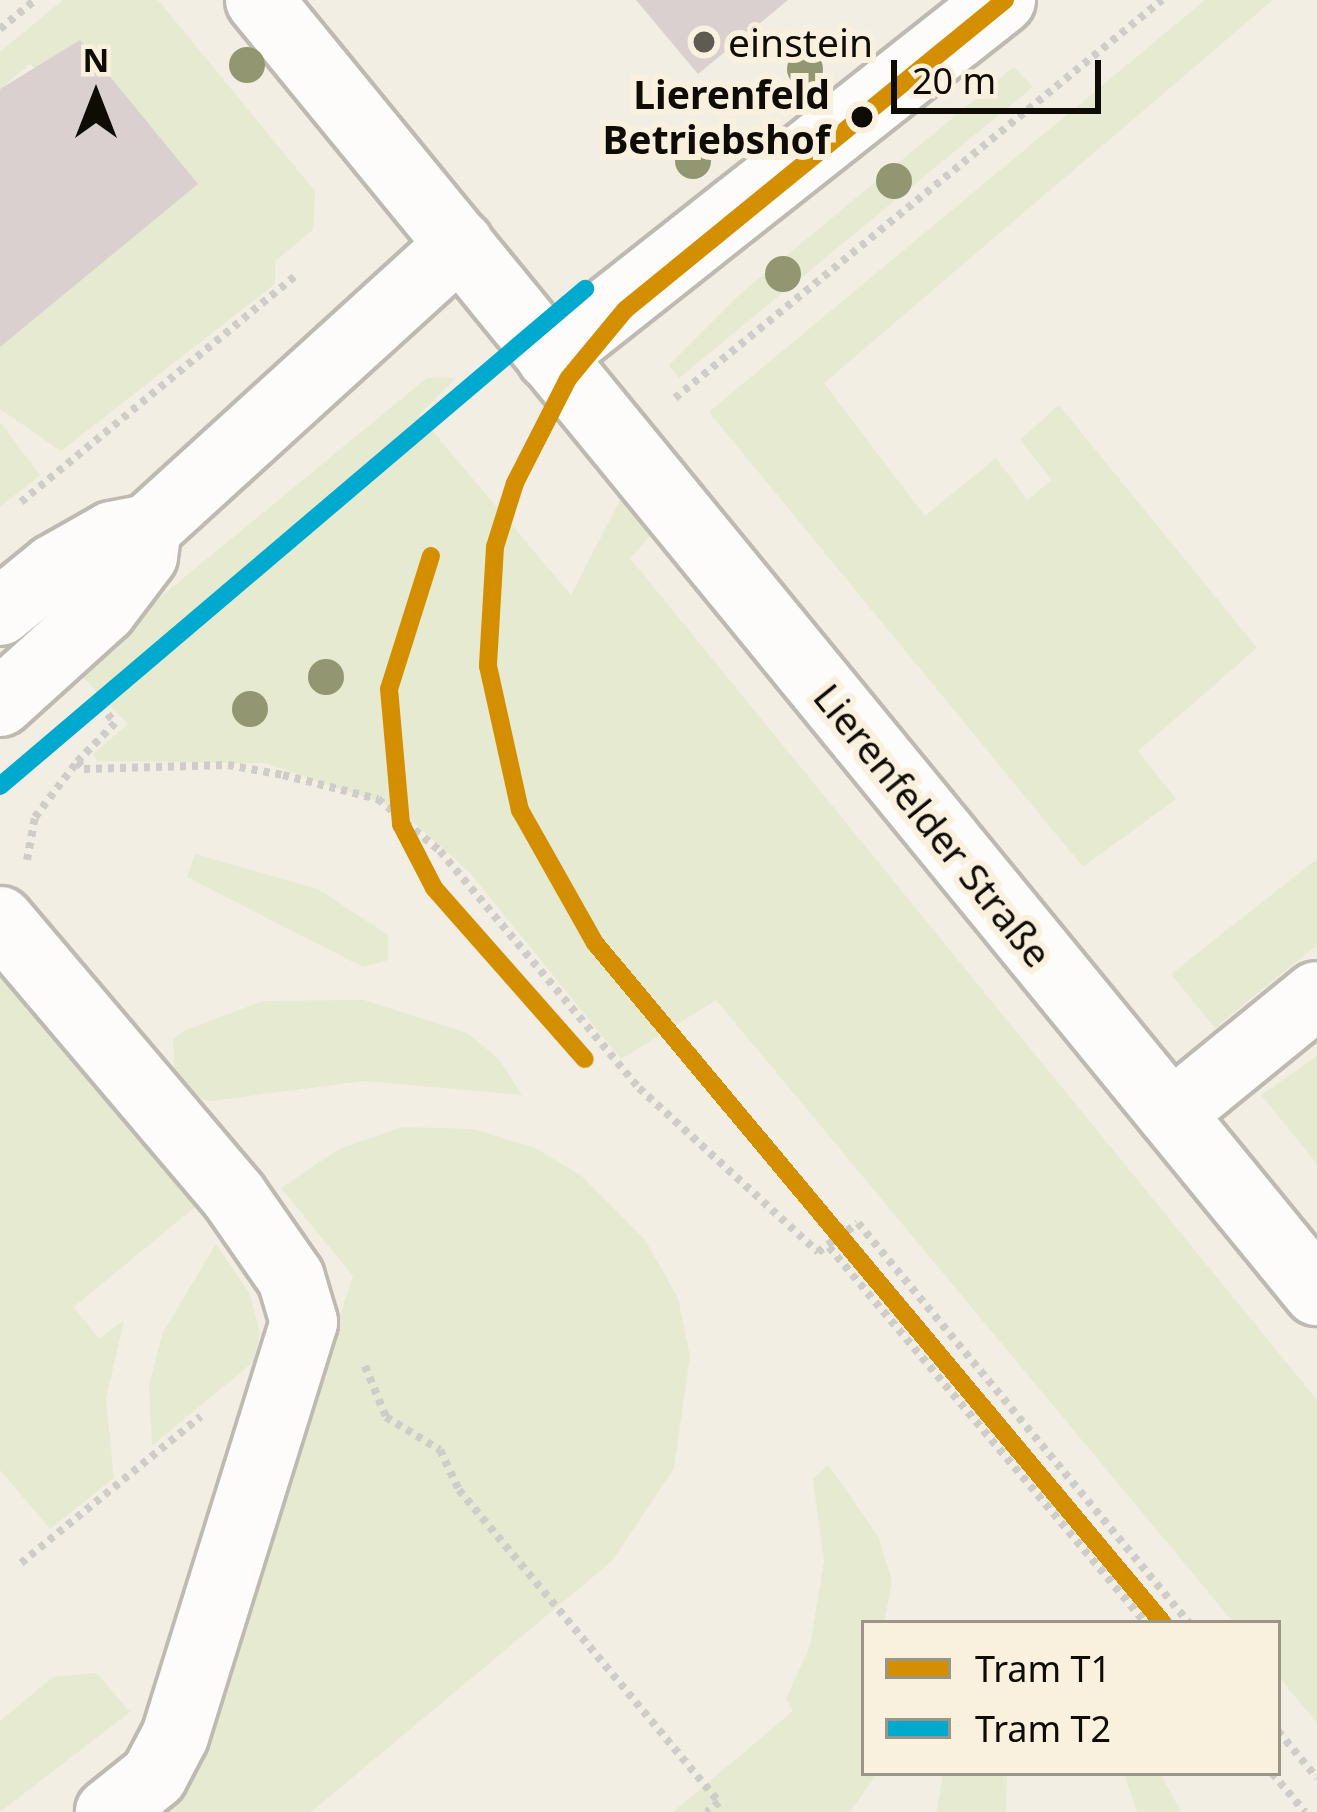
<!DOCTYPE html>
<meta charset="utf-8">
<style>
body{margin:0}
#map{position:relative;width:1317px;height:1812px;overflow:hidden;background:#f3eee3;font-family:"Noto Sans",sans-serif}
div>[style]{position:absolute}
.green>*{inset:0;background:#e6ead1}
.building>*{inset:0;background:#d9d0cf}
.path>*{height:8px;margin-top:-4px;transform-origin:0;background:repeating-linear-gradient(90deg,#cecdca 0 6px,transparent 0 12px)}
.roads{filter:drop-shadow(3px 0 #bebab2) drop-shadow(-3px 0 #bebab2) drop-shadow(0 3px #bebab2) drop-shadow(0 -3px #bebab2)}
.minor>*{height:66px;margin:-33px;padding:0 33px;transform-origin:33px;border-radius:33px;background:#fdfcfb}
.tram-1>*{height:18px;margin:-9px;padding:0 9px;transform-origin:9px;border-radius:9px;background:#d48f01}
.tram-2>*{height:18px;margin:-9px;padding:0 9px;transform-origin:9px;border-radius:9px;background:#00a9ce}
.trees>*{width:36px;height:36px;margin:-18px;border-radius:50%;background:#929771}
.dots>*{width:33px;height:33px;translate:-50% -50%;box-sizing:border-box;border:6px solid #f9f0dd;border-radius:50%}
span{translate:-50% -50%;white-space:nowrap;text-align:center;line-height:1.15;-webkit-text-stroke:12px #f9f0dd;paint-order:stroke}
.poi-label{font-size:39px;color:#0f0c06}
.left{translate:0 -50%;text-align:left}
.stop-label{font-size:39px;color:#0f0c06;font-weight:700}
.right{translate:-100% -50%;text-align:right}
.street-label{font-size:39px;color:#0f0c06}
.legend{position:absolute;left:861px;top:1620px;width:420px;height:156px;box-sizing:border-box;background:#f9f0dd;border:3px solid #9b9587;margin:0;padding:15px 21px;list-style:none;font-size:36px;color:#0f0c06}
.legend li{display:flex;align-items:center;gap:24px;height:60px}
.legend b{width:60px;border:3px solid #9b9587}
.north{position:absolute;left:36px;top:36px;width:120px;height:120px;-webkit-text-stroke:9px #f9f0dd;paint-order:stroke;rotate:0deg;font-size:33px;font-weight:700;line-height:48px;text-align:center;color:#0f0c06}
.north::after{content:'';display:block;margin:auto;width:42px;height:54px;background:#0f0c06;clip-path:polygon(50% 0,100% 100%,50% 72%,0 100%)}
.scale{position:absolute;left:891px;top:60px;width:210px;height:54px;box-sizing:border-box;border:6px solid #0f0c06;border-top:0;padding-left:15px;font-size:36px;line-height:42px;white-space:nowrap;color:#0f0c06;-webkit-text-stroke:9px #f9f0dd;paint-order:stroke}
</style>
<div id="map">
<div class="green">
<i style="clip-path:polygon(63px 0,158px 0,315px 191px,313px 230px,275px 261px,275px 284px,61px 451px,0 409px,0 347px,39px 73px,30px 64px,0 89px,0 52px)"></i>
<i style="clip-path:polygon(1205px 0,1273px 0,824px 383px,925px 516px,996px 458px,1027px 500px,1052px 480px,1020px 440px,1059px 405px,1257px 648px,1138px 751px,1176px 799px,1083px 867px,709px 412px)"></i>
<i style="clip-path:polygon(1014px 67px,1033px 87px,679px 378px,669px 365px,739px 295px)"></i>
<i style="clip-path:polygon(427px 378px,456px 378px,419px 415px,571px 595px,620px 500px,650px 536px,630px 558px,1317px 1400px,1317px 1723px,1278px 1676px,1278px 1623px,1234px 1623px,716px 1000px,621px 1059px,470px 873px,399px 809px,265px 763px,97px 761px,93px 754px,128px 724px,74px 668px)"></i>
<i style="clip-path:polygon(0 422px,40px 475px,0 507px)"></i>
<i style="clip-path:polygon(195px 854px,318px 889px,388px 935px,388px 960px,363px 967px,187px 877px)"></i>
<i style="clip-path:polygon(1317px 859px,1317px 945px,1215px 1028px,1171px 974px)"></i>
<i style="clip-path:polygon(0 966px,201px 1202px,74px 1307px,99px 1339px,124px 1320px,106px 1399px,114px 1478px,50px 1529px,0 1470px)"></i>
<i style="clip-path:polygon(364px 1000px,467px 1033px,498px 1058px,522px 1095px,366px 1081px,210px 1101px,190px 1096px,175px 1077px,173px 1039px,184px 1031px,263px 1001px)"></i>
<i style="clip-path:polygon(1317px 1056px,1317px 1164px,1261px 1095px)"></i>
<i style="clip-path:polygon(403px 1127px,473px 1129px,535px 1148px,582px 1176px,645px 1240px,678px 1298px,690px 1357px,674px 1468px,612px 1561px,311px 1812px,129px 1812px,228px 1658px,353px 1276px,281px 1188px,339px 1149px)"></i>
<i style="clip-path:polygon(216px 1244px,250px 1294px,260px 1334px,253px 1362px,152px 1446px,149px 1385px,163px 1332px)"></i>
<i style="clip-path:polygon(828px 1465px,878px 1536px,892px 1581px,884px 1623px,864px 1623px,864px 1773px,878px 1773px,850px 1812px,673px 1812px,793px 1711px,786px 1699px,810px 1646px,824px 1561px,813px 1479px)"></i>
<i style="clip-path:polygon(97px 1673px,130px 1712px,0 1812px,0 1721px,53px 1677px)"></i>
<i style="clip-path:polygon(943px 1773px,1007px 1773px,1006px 1812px,937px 1812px)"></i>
<i style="clip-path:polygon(1160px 1773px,1181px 1812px,1137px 1812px,1124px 1773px)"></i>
</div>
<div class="building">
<i style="clip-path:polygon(636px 0,788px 0,698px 74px)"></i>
<i style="clip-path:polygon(80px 40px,198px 184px,0 347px,0 89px)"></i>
</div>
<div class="path">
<i style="left:0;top:29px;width:45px;rotate:-39.6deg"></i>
<i style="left:675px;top:398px;width:629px;rotate:-39.26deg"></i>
<i style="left:21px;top:502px;width:359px;rotate:-39.5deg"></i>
<i style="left:100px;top:705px;width:23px;rotate:50deg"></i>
<i style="left:115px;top:723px;width:54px;rotate:134.3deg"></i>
<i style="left:77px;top:762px;width:10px;rotate:45deg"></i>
<i style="left:84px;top:769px;width:144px;rotate:-1.6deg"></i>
<i style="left:228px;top:765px;width:56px;rotate:10.3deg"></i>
<i style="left:283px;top:775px;width:98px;rotate:14.2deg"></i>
<i style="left:378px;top:799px;width:81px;rotate:40deg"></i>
<i style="left:440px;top:851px;width:309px;rotate:50deg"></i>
<i style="left:639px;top:1088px;width:243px;rotate:42.5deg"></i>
<i style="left:818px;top:1252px;width:49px;rotate:-35.9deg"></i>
<i style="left:858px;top:1223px;width:519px;rotate:50.39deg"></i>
<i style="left:27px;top:860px;width:44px;rotate:-79.5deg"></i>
<i style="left:35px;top:817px;width:69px;rotate:-52.6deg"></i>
<i style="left:829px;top:1247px;width:492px;rotate:49.9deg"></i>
<i style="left:365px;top:1366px;width:55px;rotate:67.6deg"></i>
<i style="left:386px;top:1417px;width:63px;rotate:31.4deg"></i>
<i style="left:440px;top:1450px;width:44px;rotate:64.6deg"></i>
<i style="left:459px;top:1490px;width:406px;rotate:50.2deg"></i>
<i style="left:719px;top:1802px;width:16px;rotate:140deg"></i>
<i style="left:21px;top:1563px;width:232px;rotate:-39.2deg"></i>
<i style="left:1278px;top:1731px;width:61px;rotate:50.3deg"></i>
<i style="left:1272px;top:1773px;width:51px;rotate:49.8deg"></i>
</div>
<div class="roads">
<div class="minor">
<i style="left:259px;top:0;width:1670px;rotate:50.69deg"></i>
<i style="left:550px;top:357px;width:576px;rotate:-38.3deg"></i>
<i style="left:0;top:612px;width:70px;rotate:-39.2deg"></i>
<i style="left:54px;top:568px;width:67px;rotate:-29.6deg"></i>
<i style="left:112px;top:535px;width:37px;rotate:-11deg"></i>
<i style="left:148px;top:528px;width:422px;rotate:-42.3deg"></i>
<i style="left:0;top:703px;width:139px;rotate:-42.1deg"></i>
<i style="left:103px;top:610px;width:68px;rotate:-52.8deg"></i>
<i style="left:144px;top:556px;width:28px;rotate:-82deg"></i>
<i style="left:0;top:920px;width:362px;rotate:49.7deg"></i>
<i style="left:234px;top:1196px;width:100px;rotate:55.2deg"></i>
<i style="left:291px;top:1278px;width:46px;rotate:73.5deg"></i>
<i style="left:304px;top:1322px;width:434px;rotate:107.3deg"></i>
<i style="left:175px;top:1736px;width:45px;rotate:117.7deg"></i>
<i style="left:154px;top:1776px;width:58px;rotate:141.3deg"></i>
<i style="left:1171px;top:1114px;width:188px;rotate:-39.2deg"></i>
</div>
</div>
<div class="tram-1">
<i style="left:1005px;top:0;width:490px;rotate:140.8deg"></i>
<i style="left:625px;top:310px;width:89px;rotate:129.6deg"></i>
<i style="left:568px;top:379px;width:117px;rotate:117deg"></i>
<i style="left:515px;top:483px;width:67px;rotate:107.4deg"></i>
<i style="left:495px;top:547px;width:119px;rotate:93.4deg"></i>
<i style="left:488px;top:666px;width:148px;rotate:77.5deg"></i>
<i style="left:520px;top:810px;width:153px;rotate:60.6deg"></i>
<i style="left:595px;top:943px;width:886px;rotate:50.13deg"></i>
<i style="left:431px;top:556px;width:139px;rotate:107.5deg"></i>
<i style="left:389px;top:689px;width:136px;rotate:84.9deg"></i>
<i style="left:401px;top:824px;width:72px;rotate:62.7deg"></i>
<i style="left:434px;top:888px;width:228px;rotate:48.6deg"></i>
</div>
<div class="tram-2">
<i style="left:0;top:786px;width:768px;rotate:-40.35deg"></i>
</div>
<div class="trees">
<i style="left:247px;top:65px"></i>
<i style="left:805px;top:69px"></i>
<i style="left:693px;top:161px"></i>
<i style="left:894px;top:181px"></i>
<i style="left:783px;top:274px"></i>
<i style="left:326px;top:677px"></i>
<i style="left:250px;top:709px"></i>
</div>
<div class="dots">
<i style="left:704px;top:42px;background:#5f5b53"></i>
<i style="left:862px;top:117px;background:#0f0c06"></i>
</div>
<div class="poi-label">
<span class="left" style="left:728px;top:42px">einstein</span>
</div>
<div class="stop-label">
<span class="right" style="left:830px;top:117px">Lierenfeld<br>Betriebshof</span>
</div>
<div class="street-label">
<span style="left:933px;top:825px;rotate:51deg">Lierenfelder Straße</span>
</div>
<ul class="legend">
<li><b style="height:15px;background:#d48f01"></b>Tram T1</li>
<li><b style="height:15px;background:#00a9ce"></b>Tram T2</li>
</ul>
<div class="north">N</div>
<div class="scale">20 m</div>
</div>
